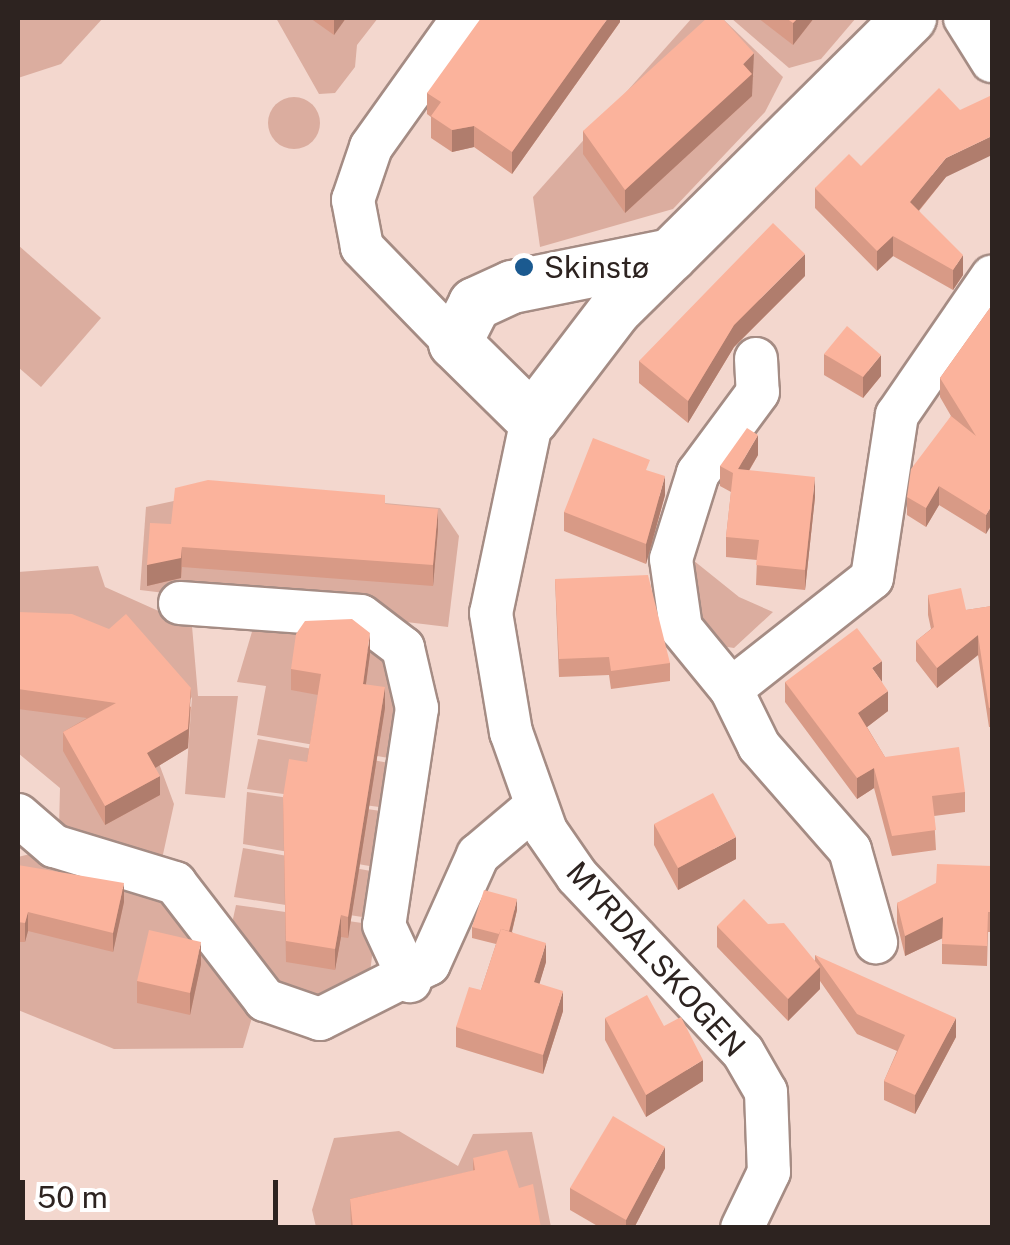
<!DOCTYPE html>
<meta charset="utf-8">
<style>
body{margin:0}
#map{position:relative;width:1010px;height:1245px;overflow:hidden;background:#f3d7ce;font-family:"Public Sans",sans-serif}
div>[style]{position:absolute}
.green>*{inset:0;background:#dbad9f}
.round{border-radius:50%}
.roads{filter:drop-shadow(2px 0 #a58c84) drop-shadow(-2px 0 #a58c84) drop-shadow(0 2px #a58c84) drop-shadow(0 -2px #a58c84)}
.minor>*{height:42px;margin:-21px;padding:0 21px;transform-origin:21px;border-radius:21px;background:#fff}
.major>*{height:52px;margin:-26px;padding:0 26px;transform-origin:26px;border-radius:26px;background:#fff}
.wall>*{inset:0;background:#d89a86}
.shaded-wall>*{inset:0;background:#b07d6d}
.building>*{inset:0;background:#fbb39c}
.dots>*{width:28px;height:28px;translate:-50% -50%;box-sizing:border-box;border:5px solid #fff;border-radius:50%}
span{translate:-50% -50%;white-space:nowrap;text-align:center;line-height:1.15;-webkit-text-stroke:8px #fff;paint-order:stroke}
.poi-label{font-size:30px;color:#2d2320}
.left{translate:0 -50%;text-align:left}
.street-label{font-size:30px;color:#2d2320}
.frame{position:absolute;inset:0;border:20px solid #2d2320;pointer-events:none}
.scale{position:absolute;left:20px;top:1180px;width:258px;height:45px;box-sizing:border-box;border:5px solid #2d2320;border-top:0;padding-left:12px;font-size:30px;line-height:35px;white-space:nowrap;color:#2d2320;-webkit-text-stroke:8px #fff;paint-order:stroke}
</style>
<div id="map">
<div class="green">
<i style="clip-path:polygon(18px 18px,103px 18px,61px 64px,18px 78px)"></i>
<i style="clip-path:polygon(276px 18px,378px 18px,357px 45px,355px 67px,335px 93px,319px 94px)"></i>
<i style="clip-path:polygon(692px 18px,722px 18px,783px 77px,765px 112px,673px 209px,540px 247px,533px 197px)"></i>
<i style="clip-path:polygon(731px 18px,856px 18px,821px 59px,789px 68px)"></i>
<i class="round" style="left:268px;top:97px;width:52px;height:52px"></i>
<i style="clip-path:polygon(18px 245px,101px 318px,41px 387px,18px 367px)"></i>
<i style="clip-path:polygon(229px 489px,440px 508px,459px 536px,448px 627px,140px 590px,146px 507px)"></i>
<i style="clip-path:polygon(683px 552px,739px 597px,773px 612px,734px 648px,721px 646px,687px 603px)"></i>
<i style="clip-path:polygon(98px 566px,105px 587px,192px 626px,198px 696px,238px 696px,225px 798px,185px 794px,192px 697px,154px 750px,174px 804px,162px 859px,59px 828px,60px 788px,18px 753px,18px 572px)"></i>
<i style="clip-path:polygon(354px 620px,398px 666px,400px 760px,257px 735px,266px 686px,237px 682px,254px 625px)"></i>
<i style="clip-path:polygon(258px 739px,400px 765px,394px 809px,247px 789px)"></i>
<i style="clip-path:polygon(247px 792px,395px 813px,381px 868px,243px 844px)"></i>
<i style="clip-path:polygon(243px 848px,382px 873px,375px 919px,234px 897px)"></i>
<i style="clip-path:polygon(34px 853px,149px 882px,256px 1004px,243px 1048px,114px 1049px,18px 1010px,18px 857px)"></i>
<i style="clip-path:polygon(236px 905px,376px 925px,368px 988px,339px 1004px,289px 994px,231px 928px)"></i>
<i style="clip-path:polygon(399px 1131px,458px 1166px,473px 1134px,532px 1132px,551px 1227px,316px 1227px,312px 1210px,334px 1138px)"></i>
</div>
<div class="roads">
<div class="minor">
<i style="left:965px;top:18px;width:51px;rotate:57.9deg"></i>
<i style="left:455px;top:343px;width:134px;rotate:-134.1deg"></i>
<i style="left:362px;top:247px;width:48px;rotate:-100.8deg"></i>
<i style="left:353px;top:200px;width:56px;rotate:-71.2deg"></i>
<i style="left:371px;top:147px;width:158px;rotate:-54.5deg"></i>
<i style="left:756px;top:359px;width:33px;rotate:87deg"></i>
<i style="left:758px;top:392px;width:101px;rotate:126.5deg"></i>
<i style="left:698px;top:473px;width:90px;rotate:107.4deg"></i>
<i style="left:671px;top:559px;width:70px;rotate:81.8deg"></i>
<i style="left:681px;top:628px;width:79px;rotate:50.7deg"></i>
<i style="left:731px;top:689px;width:179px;rotate:-38.2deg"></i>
<i style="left:872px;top:578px;width:165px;rotate:-81.3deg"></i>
<i style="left:897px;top:415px;width:168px;rotate:-55.5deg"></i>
<i style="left:532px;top:419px;width:198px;rotate:101.9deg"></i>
<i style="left:491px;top:613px;width:121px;rotate:80.5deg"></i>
<i style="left:511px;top:732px;width:105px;rotate:70.5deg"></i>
<i style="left:546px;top:831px;width:55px;rotate:55.4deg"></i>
<i style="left:577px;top:876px;width:242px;rotate:46.7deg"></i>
<i style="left:743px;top:1052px;width:46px;rotate:60.1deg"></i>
<i style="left:766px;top:1092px;width:80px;rotate:87.9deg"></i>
<i style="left:769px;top:1172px;width:62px;rotate:115.7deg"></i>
<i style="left:180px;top:603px;width:181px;rotate:4.1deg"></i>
<i style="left:361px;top:616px;width:53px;rotate:37.3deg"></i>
<i style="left:403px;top:648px;width:62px;rotate:76.9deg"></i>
<i style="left:417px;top:708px;width:219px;rotate:98.6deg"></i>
<i style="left:384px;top:925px;width:62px;rotate:65.1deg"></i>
<i style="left:731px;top:689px;width:64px;rotate:63.8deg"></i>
<i style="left:759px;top:746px;width:138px;rotate:48.8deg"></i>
<i style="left:850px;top:850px;width:96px;rotate:74.2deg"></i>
<i style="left:18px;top:815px;width:48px;rotate:40.7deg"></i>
<i style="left:54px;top:846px;width:127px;rotate:17deg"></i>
<i style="left:175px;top:883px;width:148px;rotate:52.4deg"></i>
<i style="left:265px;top:1000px;width:58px;rotate:19.1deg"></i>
<i style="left:320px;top:1019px;width:122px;rotate:-26.8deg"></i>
<i style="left:429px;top:964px;width:120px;rotate:-65.8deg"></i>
<i style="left:478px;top:855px;width:76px;rotate:-40.2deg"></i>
</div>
<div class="major">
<i style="left:671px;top:255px;width:162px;rotate:168.6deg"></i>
<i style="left:512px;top:287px;width:41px;rotate:155.3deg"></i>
<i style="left:475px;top:304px;width:44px;rotate:117.1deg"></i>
<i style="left:455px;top:343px;width:108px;rotate:44.6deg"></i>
<i style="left:532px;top:419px;width:137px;rotate:-52.7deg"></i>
<i style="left:615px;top:310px;width:78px;rotate:-44.5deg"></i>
<i style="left:671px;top:255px;width:337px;rotate:-44.8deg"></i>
</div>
</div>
<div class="wall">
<i style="clip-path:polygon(310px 18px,346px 18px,334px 35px)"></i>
<i style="clip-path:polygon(620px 18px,620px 22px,512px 174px,474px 147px,452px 152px,431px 138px,431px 117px,427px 114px,427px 93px)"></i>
<i style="clip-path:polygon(758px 18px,814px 18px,793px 45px)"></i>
<i style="clip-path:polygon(754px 76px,752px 78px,752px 96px,625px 213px,583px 154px,583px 131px)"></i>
<i style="clip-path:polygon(861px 166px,946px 177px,919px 211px,963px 275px,953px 290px,893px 256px,877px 271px,815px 208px,815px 188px)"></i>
<i style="clip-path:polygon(805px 276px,734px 347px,688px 423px,639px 383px,639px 361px)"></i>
<i style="clip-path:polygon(992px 305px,986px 534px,939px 505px,926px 527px,907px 515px,907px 497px,951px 416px,940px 397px,940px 378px)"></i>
<i style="clip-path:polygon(824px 354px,881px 376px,863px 398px,824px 375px)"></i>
<i style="clip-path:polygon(758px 455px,749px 471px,815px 497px,805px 590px,756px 585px,757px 560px,726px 557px,726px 537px,731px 492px,720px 486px,720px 466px)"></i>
<i style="clip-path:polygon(665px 495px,646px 564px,564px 531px,564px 512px)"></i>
<i style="clip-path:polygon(385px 504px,438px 529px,433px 586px,182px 567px,181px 578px,147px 586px,171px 524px)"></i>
<i style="clip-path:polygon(555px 579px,670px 663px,670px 681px,611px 689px,609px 675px,559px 677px)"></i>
<i style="clip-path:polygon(928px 595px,966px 610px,992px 606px,992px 727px,989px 727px,978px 655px,937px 688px,916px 661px,916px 641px,931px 629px,928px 615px)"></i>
<i style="clip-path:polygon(18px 612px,191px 707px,188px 748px,155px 768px,160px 795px,105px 825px,63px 751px,63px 732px,87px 718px,18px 709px)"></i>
<i style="clip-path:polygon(370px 654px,366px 684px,385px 708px,348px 938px,341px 937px,335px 970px,286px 962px,283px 797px,307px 762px,318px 695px,291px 690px,291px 669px)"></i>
<i style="clip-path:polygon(785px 682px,882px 682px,888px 711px,867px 727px,885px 757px,965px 792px,965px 812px,934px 816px,936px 850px,892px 856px,874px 788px,857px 799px,785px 702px)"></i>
<i style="clip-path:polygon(654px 824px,736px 859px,678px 890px,654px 845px)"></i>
<i style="clip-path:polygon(18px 865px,124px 902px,113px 952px,28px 931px,25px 942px,18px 942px)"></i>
<i style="clip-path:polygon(992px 866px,992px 932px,988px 932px,987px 966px,942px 964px,942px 938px,905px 956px,897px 923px,897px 903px)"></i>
<i style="clip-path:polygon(517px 910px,512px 932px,546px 962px,539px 984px,563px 1011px,543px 1074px,456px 1047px,456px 1027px,481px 990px,496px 944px,472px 938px,472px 927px)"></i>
<i style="clip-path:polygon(768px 924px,815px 961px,815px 955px,956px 1037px,915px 1114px,884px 1100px,884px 1081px,897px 1051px,857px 1034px,820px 981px,820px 989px,788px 1021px,717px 947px,717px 926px)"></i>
<i style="clip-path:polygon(201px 964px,190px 1015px,137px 1003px,137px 981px)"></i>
<i style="clip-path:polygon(605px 1018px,703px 1081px,646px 1117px,605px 1040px)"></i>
<i style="clip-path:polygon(473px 1158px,519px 1188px,541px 1228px,351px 1228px,350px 1199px,473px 1171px)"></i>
<i style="clip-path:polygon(665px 1168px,634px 1228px,601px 1228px,570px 1210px,570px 1188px)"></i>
</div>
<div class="shaded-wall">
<i style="clip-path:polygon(334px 18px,346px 18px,334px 35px)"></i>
<i style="clip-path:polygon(608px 18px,620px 18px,620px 22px,512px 174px,512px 152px)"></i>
<i style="clip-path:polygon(798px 18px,814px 18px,793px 45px,793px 23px)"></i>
<i style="clip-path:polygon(754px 53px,752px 96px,625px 213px,625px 190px)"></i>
<i style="clip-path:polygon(474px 126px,474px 147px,452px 152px,452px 130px)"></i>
<i style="clip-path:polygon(992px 136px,992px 155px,946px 177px,910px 221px,910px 202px,946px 158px)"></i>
<i style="clip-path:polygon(893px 236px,893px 256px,877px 271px,877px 251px)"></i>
<i style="clip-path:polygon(805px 254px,805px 276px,734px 347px,688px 423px,688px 401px,734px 325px)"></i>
<i style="clip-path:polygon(963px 255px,963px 275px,953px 290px,953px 270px)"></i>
<i style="clip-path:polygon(881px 355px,881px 376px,863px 398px,863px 377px)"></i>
<i style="clip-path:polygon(758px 435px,758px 455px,738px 489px,738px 469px)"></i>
<i style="clip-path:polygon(665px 476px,665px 495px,646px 564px,646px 544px)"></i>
<i style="clip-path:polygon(815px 477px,815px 497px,805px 590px,805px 570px)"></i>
<i style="clip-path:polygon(939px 486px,939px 505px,926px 527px,926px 508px)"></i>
<i style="clip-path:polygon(992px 505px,992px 524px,986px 534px,986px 515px)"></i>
<i style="clip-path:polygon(438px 509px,438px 529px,433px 586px,433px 565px)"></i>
<i style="clip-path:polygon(182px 547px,181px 578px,147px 586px,147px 565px)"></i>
<i style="clip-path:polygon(370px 633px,370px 654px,363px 705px,363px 684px)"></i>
<i style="clip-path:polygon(978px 635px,978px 655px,937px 688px,937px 668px)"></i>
<i style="clip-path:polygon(882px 661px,882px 682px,872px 668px)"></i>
<i style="clip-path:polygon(385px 687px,385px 708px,348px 938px,348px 917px)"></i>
<i style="clip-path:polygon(191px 688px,188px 748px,147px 773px,147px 753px)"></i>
<i style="clip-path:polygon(888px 691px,888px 711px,858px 734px,858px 713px)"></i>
<i style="clip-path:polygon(874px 768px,874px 788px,857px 799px,857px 778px)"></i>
<i style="clip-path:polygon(160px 776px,160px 795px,105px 825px,105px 806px)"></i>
<i style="clip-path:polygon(736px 837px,736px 859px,678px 890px,678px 868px)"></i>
<i style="clip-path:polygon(124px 883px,124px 902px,113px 952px,113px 933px)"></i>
<i style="clip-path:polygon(517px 899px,517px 910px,508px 947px,508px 936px)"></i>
<i style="clip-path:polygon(28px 912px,28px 931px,25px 942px,25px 923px)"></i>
<i style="clip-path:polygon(341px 915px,341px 937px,335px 970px,335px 949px)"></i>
<i style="clip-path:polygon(943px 917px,943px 938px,905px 956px,905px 936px)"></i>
<i style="clip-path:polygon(201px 942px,201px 964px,190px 1015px,190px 993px)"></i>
<i style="clip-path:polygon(546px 943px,546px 962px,534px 1002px,534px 982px)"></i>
<i style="clip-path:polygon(820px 967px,820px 989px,788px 1021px,788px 999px)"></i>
<i style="clip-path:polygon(563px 991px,563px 1011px,543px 1074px,543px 1055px)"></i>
<i style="clip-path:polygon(956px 1018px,956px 1037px,915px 1114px,915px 1095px)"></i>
<i style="clip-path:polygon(703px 1060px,703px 1081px,646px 1117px,646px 1095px)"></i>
<i style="clip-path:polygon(665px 1147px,665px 1168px,634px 1228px,626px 1228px,626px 1220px)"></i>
</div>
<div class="building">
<i style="clip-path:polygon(481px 18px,608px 18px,512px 152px,474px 126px,452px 130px,431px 116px,441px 102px,427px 93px)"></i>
<i style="clip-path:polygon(707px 18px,722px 18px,754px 53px,743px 64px,752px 74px,625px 190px,583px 131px)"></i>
<i style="clip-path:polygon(786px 18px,798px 18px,793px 23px)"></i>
<i style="clip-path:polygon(939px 88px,960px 110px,992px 95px,992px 136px,946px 158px,910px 202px,963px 255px,953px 270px,893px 236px,877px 251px,815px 188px,849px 154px,861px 166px)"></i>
<i style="clip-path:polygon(773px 223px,805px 254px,734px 325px,688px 401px,639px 361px)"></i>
<i style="clip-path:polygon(992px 305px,992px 505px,986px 515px,939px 486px,926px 508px,907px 497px,911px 469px,951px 416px,976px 436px,940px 378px)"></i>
<i style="clip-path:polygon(847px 326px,881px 355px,863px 377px,824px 354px)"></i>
<i style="clip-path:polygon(747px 428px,758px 435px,738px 469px,815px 477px,805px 570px,756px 565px,759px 540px,726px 537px,733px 473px,720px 466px)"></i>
<i style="clip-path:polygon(593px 438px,650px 460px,646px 470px,665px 476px,646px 544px,564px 512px)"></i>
<i style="clip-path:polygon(208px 480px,385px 495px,385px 504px,438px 509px,433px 565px,182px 547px,181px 558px,147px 565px,150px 523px,171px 524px,175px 488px)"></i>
<i style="clip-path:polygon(648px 575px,670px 663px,611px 671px,609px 657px,559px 659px,555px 579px)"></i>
<i style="clip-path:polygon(961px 588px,966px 610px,992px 606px,992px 707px,989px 708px,978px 635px,937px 668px,916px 641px,934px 627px,928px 595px)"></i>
<i style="clip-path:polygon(18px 612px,72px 614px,109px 629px,126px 614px,191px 688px,188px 729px,147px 753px,160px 776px,105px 806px,63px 732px,116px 703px,18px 689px)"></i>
<i style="clip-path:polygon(352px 619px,370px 633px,363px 684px,385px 687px,348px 917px,341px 915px,335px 949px,286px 941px,283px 797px,289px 759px,307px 762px,321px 674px,291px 669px,296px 634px,305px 621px)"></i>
<i style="clip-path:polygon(857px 628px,882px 661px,872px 668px,888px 691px,858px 713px,885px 757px,959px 747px,965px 792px,932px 796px,936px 830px,892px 836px,874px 768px,857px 778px,785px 682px)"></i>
<i style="clip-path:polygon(713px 793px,736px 837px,678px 868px,654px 824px)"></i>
<i style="clip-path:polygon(937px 864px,992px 866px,992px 912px,988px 912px,987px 946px,942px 944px,943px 917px,905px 936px,897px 903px,936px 883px)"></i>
<i style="clip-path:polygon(18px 865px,124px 883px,113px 933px,28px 912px,25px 923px,18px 922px)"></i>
<i style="clip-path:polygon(484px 890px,517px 899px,509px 931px,501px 929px,499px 934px,472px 927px)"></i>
<i style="clip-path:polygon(744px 899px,768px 924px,784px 923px,820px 967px,788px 999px,717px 926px)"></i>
<i style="clip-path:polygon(501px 929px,546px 943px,534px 982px,563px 991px,543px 1055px,456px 1027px,469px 987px,481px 990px)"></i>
<i style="clip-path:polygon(149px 930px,201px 942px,190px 993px,137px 981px)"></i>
<i style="clip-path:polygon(815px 955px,956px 1018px,915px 1095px,884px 1081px,905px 1035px,857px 1014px)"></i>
<i style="clip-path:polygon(647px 995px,664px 1026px,681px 1017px,703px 1060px,646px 1095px,605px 1018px)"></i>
<i style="clip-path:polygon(613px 1116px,665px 1147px,626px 1220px,570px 1188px)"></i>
<i style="clip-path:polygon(507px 1150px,519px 1188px,533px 1184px,541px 1228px,353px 1228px,350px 1199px,475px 1170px,473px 1158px)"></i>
</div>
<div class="dots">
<i style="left:524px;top:267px;background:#1b5a90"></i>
</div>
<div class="poi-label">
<span class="left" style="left:544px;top:267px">Skinstø</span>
</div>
<div class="street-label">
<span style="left:656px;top:959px;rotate:48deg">MYRDALSKOGEN</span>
</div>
<div class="frame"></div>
<div class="scale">50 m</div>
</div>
